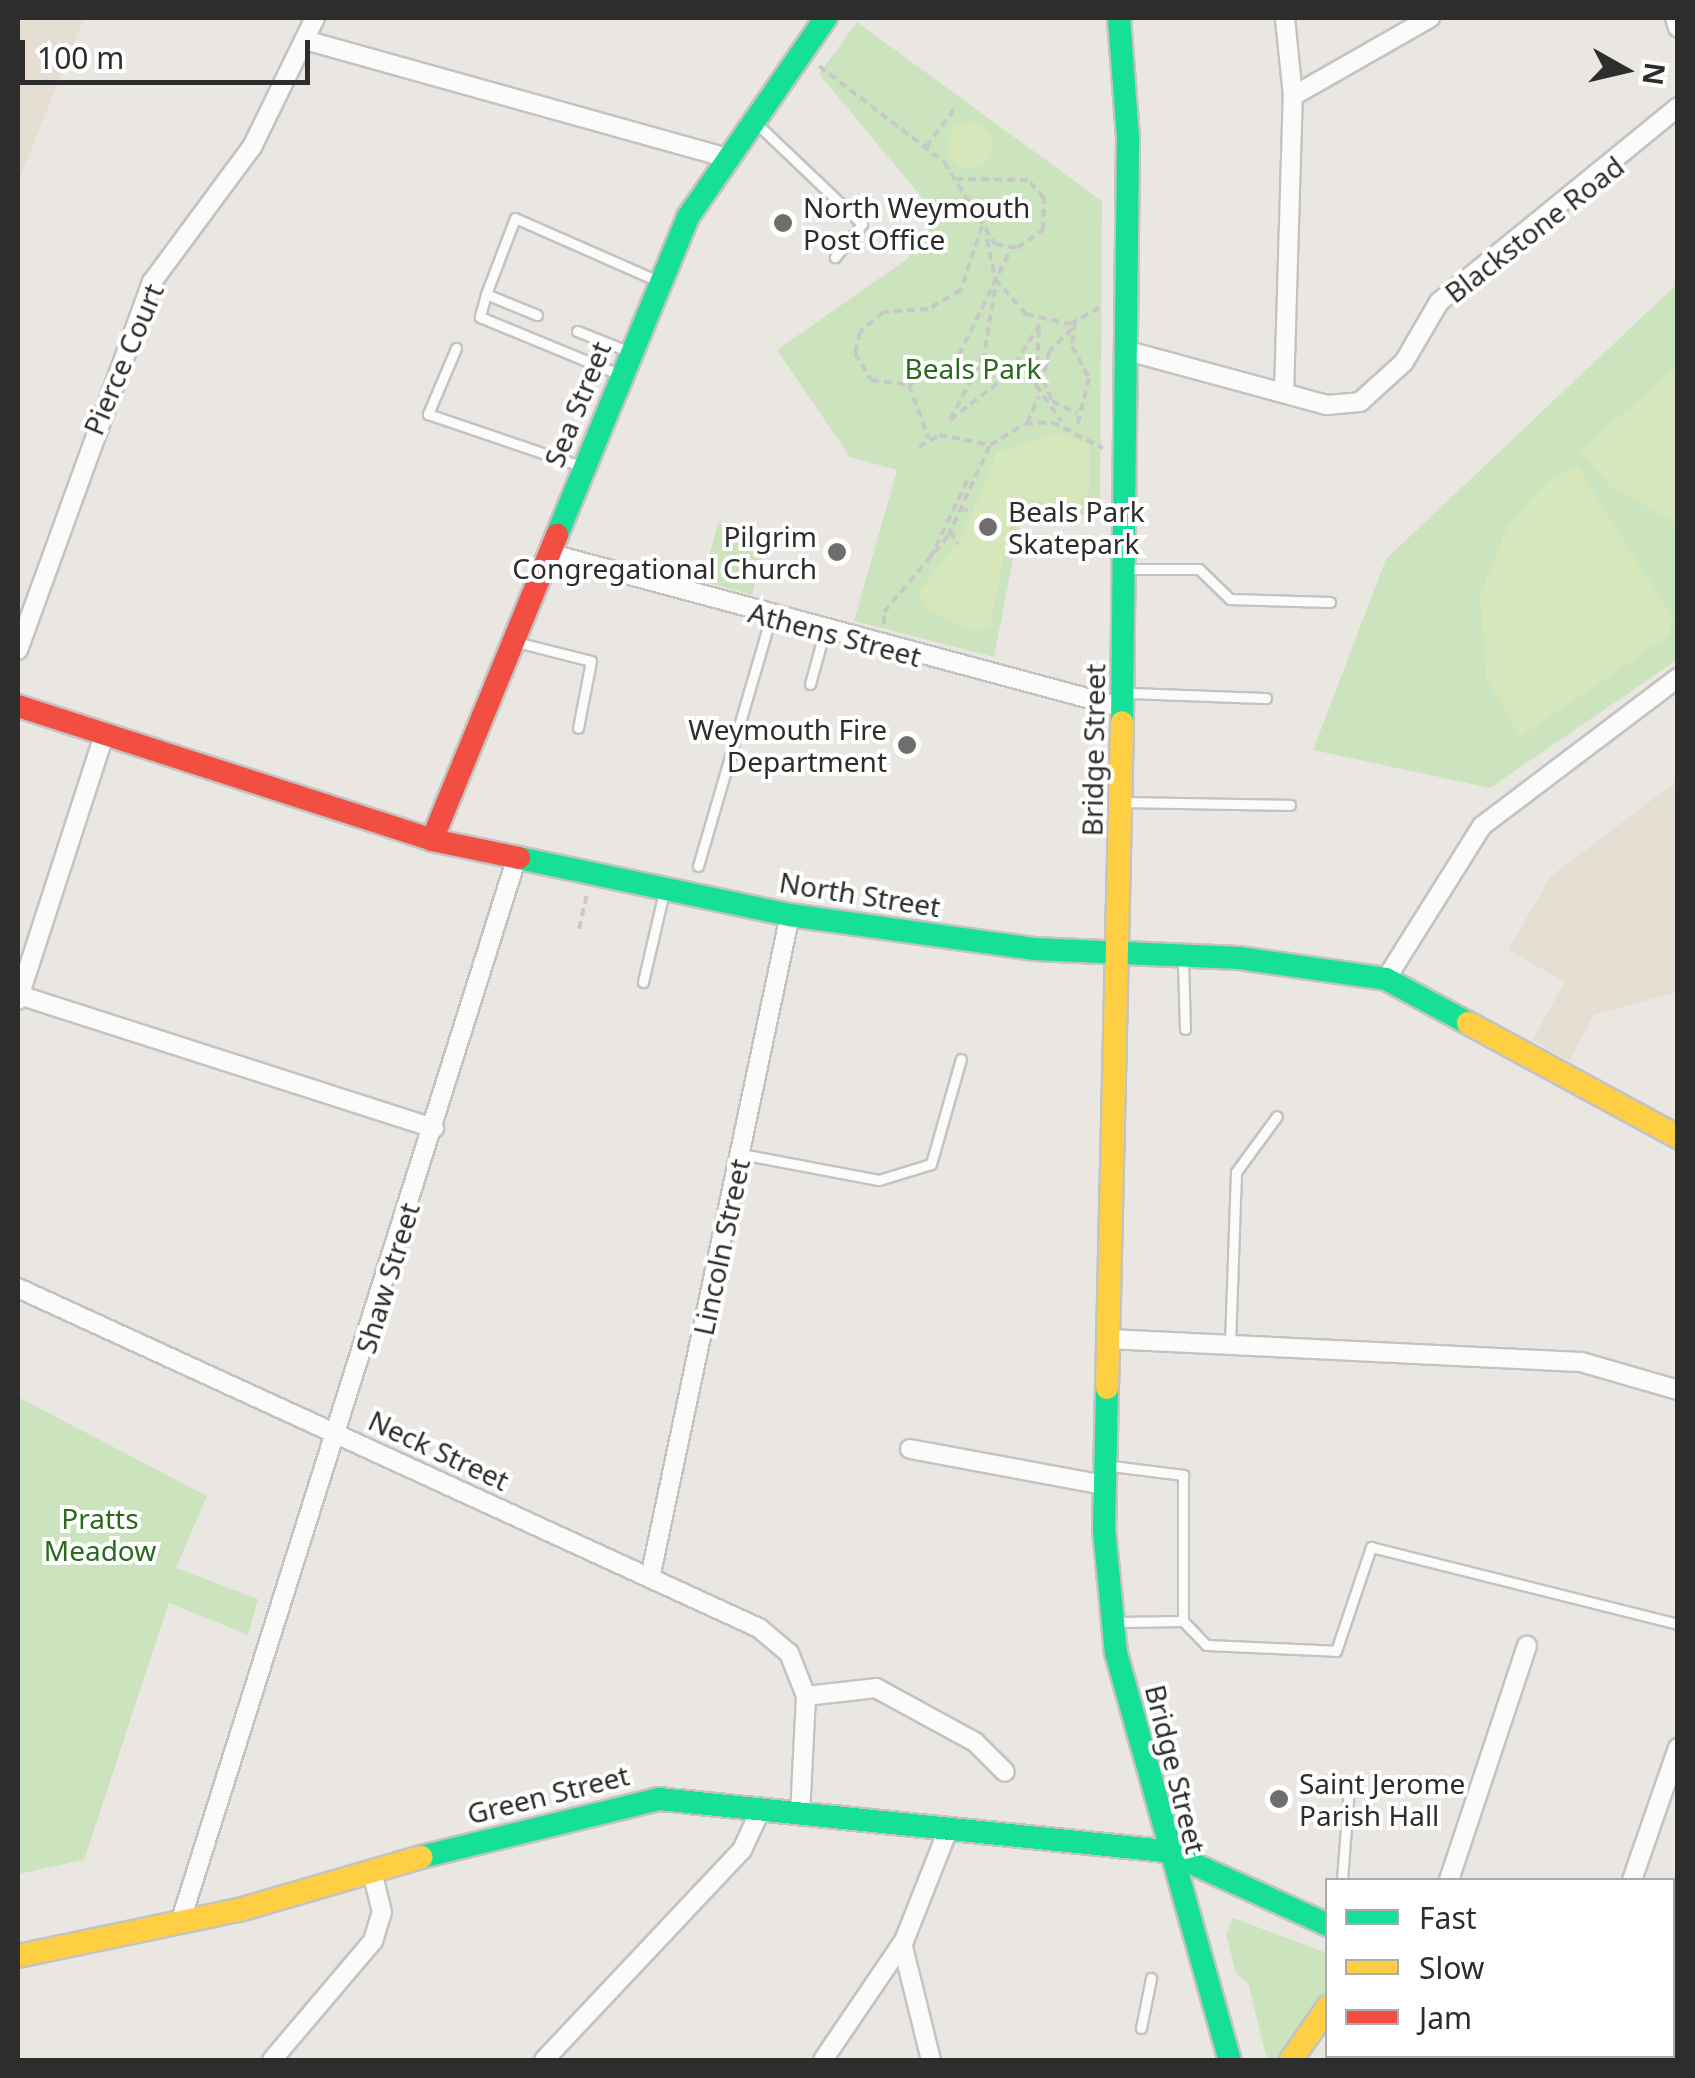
<!DOCTYPE html>
<style>
body{margin:0}
#map{position:relative;width:1695px;height:2078px;overflow:hidden;background:#eae7e3;font-family:"Noto Sans",sans-serif}
div>[style]{position:absolute}
.education>*{inset:0;background:#e4dfd2}
.green>*{inset:0;background:#cce4bd}
.pitch>*{inset:0;background:#d6e8bb}
.round{border-radius:50%}
.path>*{height:4px;margin-top:-2px;transform-origin:0;background:repeating-linear-gradient(90deg,#c8c8c8 0 8px,transparent 0 13px)}
.roads{filter:drop-shadow(2px 0 #c4c3c3) drop-shadow(-2px 0 #c4c3c3) drop-shadow(0 2px #c4c3c3) drop-shadow(0 -2px #c4c3c3)}
.lane>*{height:9px;margin:-4.5px;padding:0 4.5px;transform-origin:4.5px;border-radius:4.5px;background:#fcfbfb}
.street>*{height:18px;margin:-9px;padding:0 9px;transform-origin:9px;border-radius:9px;background:#fcfbfb}
.fast>*{height:22px;margin:-11px;padding:0 11px;transform-origin:11px;border-radius:11px;background:#16e098}
.slow>*{height:22px;margin:-11px;padding:0 11px;transform-origin:11px;border-radius:11px;background:#ffcf43}
.jam>*{height:22px;margin:-11px;padding:0 11px;transform-origin:11px;border-radius:11px;background:#f24e42}
.dots>*{width:28px;height:28px;translate:-50% -50%;box-sizing:border-box;border:5px solid #fff;border-radius:50%}
span{translate:-50% -50%;white-space:nowrap;text-align:center;line-height:1.15;-webkit-text-stroke:8px #fff;paint-order:stroke}
.poi-label{font-size:28px;color:#2d2d2d}
.left{translate:0 -50%;text-align:left}
.right{translate:-100% -50%;text-align:right}
.street-label{font-size:28px;color:#2d2d2d}
.park-label{font-size:28px;color:#2b691d}
.frame{position:absolute;inset:0;border:20px solid #2d2d2d;pointer-events:none}
.legend{position:absolute;left:1325px;top:1878px;width:350px;height:180px;box-sizing:border-box;background:#fff;border:2px solid #ababab;margin:0;padding:12px 18px;list-style:none;font-size:30px;color:#2d2d2d}
.legend li{display:flex;align-items:center;gap:20px;height:50px}
.legend b{width:50px;border:2px solid #ababab}
.north{position:absolute;left:1575px;top:20px;width:100px;height:100px;-webkit-text-stroke:8px #fff;paint-order:stroke;rotate:98deg;font-size:28px;font-weight:700;line-height:40px;text-align:center;color:#2d2d2d}
.north::after{content:'';display:block;margin:auto;width:35px;height:45px;background:#2d2d2d;clip-path:polygon(50% 0,100% 100%,50% 72%,0 100%)}
.scale{position:absolute;left:20px;top:40px;width:290px;height:45px;box-sizing:border-box;border:5px solid #2d2d2d;border-top:0;padding-left:12px;font-size:30px;line-height:35px;white-space:nowrap;color:#2d2d2d;-webkit-text-stroke:8px #fff;paint-order:stroke}
</style>
<div id="map">
<div class="education">
<i style="clip-path:polygon(18px 18px,84px 18px,18px 183px)"></i>
<i style="clip-path:polygon(1677px 781px,1677px 992px,1594px 1015px,1569px 1061px,1532px 1040px,1565px 982px,1508px 950px,1551px 876px)"></i>
</div>
<div class="green">
<i style="clip-path:polygon(857px 22px,1102px 201px,1100px 518px,1023px 508px,994px 657px,854px 621px,897px 470px,850px 457px,777px 350px,907px 259px,938px 217px,819px 74px)"></i>
<i style="clip-path:polygon(1677px 284px,1677px 660px,1490px 788px,1313px 750px,1386px 559px)"></i>
<i style="clip-path:polygon(718px 523px,768px 536px,752px 595px,702px 581px)"></i>
<i style="clip-path:polygon(18px 1397px,207px 1496px,176px 1568px,258px 1599px,248px 1635px,169px 1603px,84px 1860px,18px 1874px)"></i>
<i style="clip-path:polygon(1233px 1918px,1327px 1953px,1327px 1990px,1276px 2060px,1267px 2060px,1248px 1983px,1236px 1973px,1226px 1935px)"></i>
</div>
<div class="pitch">
<i class="round" style="left:947px;top:122px;width:46px;height:46px"></i>
<i style="clip-path:polygon(1677px 367px,1677px 523px,1611px 487px,1579px 451px)"></i>
<i style="clip-path:polygon(1054px 433px,1089px 444px,1089px 494px,1074px 507px,1016px 497px,990px 625px,975px 632px,926px 610px,919px 593px,962px 536px,997px 453px)"></i>
<i style="clip-path:polygon(1577px 466px,1673px 618px,1669px 635px,1520px 737px,1486px 677px,1480px 595px,1508px 525px,1546px 483px)"></i>
</div>
<div class="path">
<i style="left:819px;top:66px;width:158px;rotate:37.5deg"></i>
<i style="left:944px;top:162px;width:97px;rotate:58.1deg"></i>
<i style="left:995px;top:244px;width:22px;rotate:10deg"></i>
<i style="left:1017px;top:248px;width:32px;rotate:-35deg"></i>
<i style="left:1043px;top:230px;width:32px;rotate:-88deg"></i>
<i style="left:1044px;top:198px;width:24px;rotate:-132deg"></i>
<i style="left:1028px;top:180px;width:71px;rotate:-179.2deg"></i>
<i style="left:926px;top:147px;width:49px;rotate:-53.4deg"></i>
<i style="left:982px;top:226px;width:67px;rotate:108.2deg"></i>
<i style="left:961px;top:290px;width:38px;rotate:150deg"></i>
<i style="left:928px;top:309px;width:45px;rotate:176.2deg"></i>
<i style="left:883px;top:312px;width:30px;rotate:139deg"></i>
<i style="left:860px;top:332px;width:22px;rotate:103deg"></i>
<i style="left:855px;top:353px;width:31px;rotate:59deg"></i>
<i style="left:871px;top:380px;width:38px;rotate:7deg"></i>
<i style="left:909px;top:385px;width:58px;rotate:-31deg"></i>
<i style="left:959px;top:355px;width:118px;rotate:-63.9deg"></i>
<i style="left:987px;top:239px;width:41px;rotate:78.7deg"></i>
<i style="left:995px;top:279px;width:47px;rotate:48.5deg"></i>
<i style="left:1026px;top:314px;width:45px;rotate:12.8deg"></i>
<i style="left:1070px;top:324px;width:37px;rotate:-29deg"></i>
<i style="left:995px;top:289px;width:67px;rotate:99.5deg"></i>
<i style="left:984px;top:355px;width:73px;rotate:117.6deg"></i>
<i style="left:950px;top:420px;width:73px;rotate:-37.8deg"></i>
<i style="left:1008px;top:375px;width:64px;rotate:-57.8deg"></i>
<i style="left:1075px;top:322px;width:24px;rotate:97deg"></i>
<i style="left:1072px;top:346px;width:36px;rotate:62deg"></i>
<i style="left:1089px;top:378px;width:50px;rotate:103.8deg"></i>
<i style="left:1072px;top:329px;width:32px;rotate:136deg"></i>
<i style="left:1049px;top:351px;width:30px;rotate:102deg"></i>
<i style="left:1043px;top:380px;width:23px;rotate:67deg"></i>
<i style="left:1052px;top:401px;width:28px;rotate:27deg"></i>
<i style="left:1039px;top:330px;width:55px;rotate:93.1deg"></i>
<i style="left:1036px;top:385px;width:44px;rotate:55.2deg"></i>
<i style="left:909px;top:385px;width:58px;rotate:69.7deg"></i>
<i style="left:1027px;top:423px;width:30px;rotate:-66deg"></i>
<i style="left:919px;top:447px;width:23px;rotate:-31deg"></i>
<i style="left:939px;top:435px;width:52px;rotate:11.1deg"></i>
<i style="left:960px;top:509px;width:12px;rotate:9deg"></i>
<i style="left:950px;top:531px;width:15px;rotate:58deg"></i>
<i style="left:930px;top:558px;width:90px;rotate:-64.3deg"></i>
<i style="left:884px;top:624px;width:12px;rotate:-90deg"></i>
<i style="left:884px;top:612px;width:99px;rotate:-49.9deg"></i>
<i style="left:948px;top:536px;width:100px;rotate:-65.2deg"></i>
<i style="left:990px;top:445px;width:41px;rotate:-31deg"></i>
<i style="left:1025px;top:424px;width:27px;rotate:-4deg"></i>
<i style="left:1052px;top:422px;width:57px;rotate:27deg"></i>
<i style="left:579px;top:929px;width:35px;rotate:-77deg"></i>
</div>
<div class="roads">
<div class="lane">
<i style="left:757px;top:124px;width:145px;rotate:43.6deg"></i>
<i style="left:862px;top:224px;width:43px;rotate:129.3deg"></i>
<i style="left:486px;top:294px;width:24px;rotate:105deg"></i>
<i style="left:480px;top:317px;width:149px;rotate:22.4deg"></i>
<i style="left:537px;top:315px;width:55px;rotate:-157.6deg"></i>
<i style="left:486px;top:294px;width:81px;rotate:-69.1deg"></i>
<i style="left:515px;top:218px;width:156px;rotate:23.8deg"></i>
<i style="left:577px;top:331px;width:55px;rotate:21.4deg"></i>
<i style="left:456px;top:348px;width:72px;rotate:113deg"></i>
<i style="left:428px;top:414px;width:162px;rotate:18.8deg"></i>
<i style="left:1134px;top:569px;width:65px"></i>
<i style="left:1199px;top:569px;width:43px;rotate:44.1deg"></i>
<i style="left:1230px;top:599px;width:100px;rotate:1.7deg"></i>
<i style="left:520px;top:643px;width:73px;rotate:14.2deg"></i>
<i style="left:591px;top:661px;width:68px;rotate:101deg"></i>
<i style="left:810px;top:684px;width:53px;rotate:-74.6deg"></i>
<i style="left:1128px;top:693px;width:138px;rotate:2.1deg"></i>
<i style="left:1126px;top:802px;width:164px;rotate:1deg"></i>
<i style="left:698px;top:866px;width:259px;rotate:-73.7deg"></i>
<i style="left:1183px;top:962px;width:67px;rotate:88.3deg"></i>
<i style="left:643px;top:982px;width:92px;rotate:-76.9deg"></i>
<i style="left:741px;top:1154px;width:140px;rotate:10.7deg"></i>
<i style="left:879px;top:1180px;width:54px;rotate:-17.1deg"></i>
<i style="left:931px;top:1164px;width:109px;rotate:-74.1deg"></i>
<i style="left:1230px;top:1344px;width:172px;rotate:-88deg"></i>
<i style="left:1236px;top:1172px;width:69px;rotate:-53.8deg"></i>
<i style="left:1112px;top:1466px;width:72px;rotate:7.2deg"></i>
<i style="left:1183px;top:1475px;width:146px;rotate:90deg"></i>
<i style="left:1120px;top:1622px;width:63px;rotate:-0.9deg"></i>
<i style="left:1183px;top:1621px;width:33px;rotate:46deg"></i>
<i style="left:1206px;top:1645px;width:130px;rotate:2.6deg"></i>
<i style="left:1336px;top:1651px;width:110px;rotate:-71.4deg"></i>
<i style="left:1371px;top:1547px;width:317px;rotate:14.1deg"></i>
<i style="left:1342px;top:1880px;width:94px;rotate:-85.7deg"></i>
<i style="left:1141px;top:2028px;width:51px;rotate:-78.7deg"></i>
</div>
<div class="street">
<i style="left:1675px;top:18px;width:10px;rotate:73deg"></i>
<i style="left:305px;top:40px;width:435px;rotate:15.6deg"></i>
<i style="left:1293px;top:96px;width:158px;rotate:-29.7deg"></i>
<i style="left:1128px;top:351px;width:206px;rotate:15.2deg"></i>
<i style="left:1327px;top:405px;width:33px;rotate:-5deg"></i>
<i style="left:1360px;top:402px;width:59px;rotate:-42.3deg"></i>
<i style="left:1404px;top:362px;width:69px;rotate:-59.7deg"></i>
<i style="left:1439px;top:302px;width:308px;rotate:-39.2deg"></i>
<i style="left:1284px;top:393px;width:297px;rotate:-88.3deg"></i>
<i style="left:1293px;top:96px;width:78px;rotate:-95.9deg"></i>
<i style="left:548px;top:553px;width:596px;rotate:15.06deg"></i>
<i style="left:18px;top:650px;width:392px;rotate:-70deg"></i>
<i style="left:152px;top:282px;width:168px;rotate:-53.5deg"></i>
<i style="left:252px;top:147px;width:144px;rotate:-64deg"></i>
<i style="left:1386px;top:979px;width:181px;rotate:-57.9deg"></i>
<i style="left:1482px;top:826px;width:246px;rotate:-37.1deg"></i>
<i style="left:19px;top:995px;width:436px;rotate:17.8deg"></i>
<i style="left:18px;top:1000px;width:279px;rotate:-72deg"></i>
<i style="left:18px;top:1288px;width:815px;rotate:24.65deg"></i>
<i style="left:759px;top:1628px;width:39px;rotate:40deg"></i>
<i style="left:789px;top:1653px;width:46px;rotate:68.4deg"></i>
<i style="left:806px;top:1696px;width:117px;rotate:92.9deg"></i>
<i style="left:1108px;top:1339px;width:474px;rotate:2.8deg"></i>
<i style="left:1581px;top:1362px;width:101px;rotate:16.1deg"></i>
<i style="left:910px;top:1449px;width:198px;rotate:10.5deg"></i>
<i style="left:650px;top:1578px;width:678px;rotate:-78.08deg"></i>
<i style="left:806px;top:1696px;width:70px;rotate:-6.5deg"></i>
<i style="left:876px;top:1688px;width:113px;rotate:28.6deg"></i>
<i style="left:975px;top:1742px;width:42px;rotate:45deg"></i>
<i style="left:1449px;top:1880px;width:247px;rotate:-71.6deg"></i>
<i style="left:1632px;top:1880px;width:140px;rotate:-70.8deg"></i>
<i style="left:180px;top:1923px;width:1115px;rotate:-72.46deg"></i>
<i style="left:903px;top:1947px;width:116px;rotate:76.1deg"></i>
<i style="left:272px;top:2060px;width:156px;rotate:-49.7deg"></i>
<i style="left:373px;top:1941px;width:30px;rotate:-73deg"></i>
<i style="left:382px;top:1912px;width:41px;rotate:-104deg"></i>
<i style="left:544px;top:2060px;width:289px;rotate:-46.7deg"></i>
<i style="left:742px;top:1850px;width:45px;rotate:-65.1deg"></i>
<i style="left:823px;top:2060px;width:144px;rotate:-55.8deg"></i>
<i style="left:904px;top:1941px;width:119px;rotate:-68.4deg"></i>
</div>
<div class="fast">
<i style="left:1119px;top:18px;width:121px;rotate:85.7deg"></i>
<i style="left:1128px;top:139px;width:583px;rotate:90.59deg"></i>
<i style="left:557px;top:535px;width:344px;rotate:-67.6deg"></i>
<i style="left:688px;top:217px;width:242px;rotate:-55.3deg"></i>
<i style="left:519px;top:858px;width:277px;rotate:11.9deg"></i>
<i style="left:790px;top:915px;width:246px;rotate:7.9deg"></i>
<i style="left:1034px;top:949px;width:205px;rotate:2.5deg"></i>
<i style="left:1239px;top:958px;width:148px;rotate:8.1deg"></i>
<i style="left:1386px;top:979px;width:93px;rotate:28.2deg"></i>
<i style="left:1107px;top:1388px;width:141px;rotate:91.2deg"></i>
<i style="left:1104px;top:1529px;width:125px;rotate:84.5deg"></i>
<i style="left:1116px;top:1653px;width:423px;rotate:74.4deg"></i>
<i style="left:421px;top:1857px;width:245px;rotate:-13.7deg"></i>
<i style="left:659px;top:1799px;width:509px;rotate:5.87deg"></i>
<i style="left:1165px;top:1851px;width:179px;rotate:24.4deg"></i>
<i style="left:1672px;top:2022px;width:6px"></i>
</div>
<div class="slow">
<i style="left:1468px;top:1023px;width:239px;rotate:28.5deg"></i>
<i style="left:1107px;top:1388px;width:666px;rotate:-88.71deg"></i>
<i style="left:18px;top:1956px;width:226px;rotate:-11.8deg"></i>
<i style="left:239px;top:1910px;width:190px;rotate:-16.2deg"></i>
<i style="left:1291px;top:2060px;width:65px;rotate:-55.1deg"></i>
</div>
<div class="jam">
<i style="left:18px;top:706px;width:435px;rotate:17.9deg"></i>
<i style="left:432px;top:840px;width:89px;rotate:11.7deg"></i>
<i style="left:432px;top:840px;width:330px;rotate:-67.7deg"></i>
</div>
</div>
<div class="dots">
<i style="left:783px;top:223px;background:#6f6e6d"></i>
<i style="left:988px;top:527px;background:#6f6e6d"></i>
<i style="left:837px;top:552px;background:#6f6e6d"></i>
<i style="left:907px;top:745px;background:#6f6e6d"></i>
<i style="left:1279px;top:1799px;background:#6f6e6d"></i>
</div>
<div class="poi-label">
<span class="left" style="left:803px;top:223px">North Weymouth<br>Post Office</span>
<span class="left" style="left:1008px;top:527px">Beals Park<br>Skatepark</span>
<span class="right" style="left:817px;top:552px">Pilgrim<br>Congregational Church</span>
<span class="right" style="left:887px;top:745px">Weymouth Fire<br>Department</span>
<span class="left" style="left:1299px;top:1799px">Saint Jerome<br>Parish Hall</span>
</div>
<div class="street-label">
<span style="left:1534px;top:229px;rotate:-38deg">Blackstone Road</span>
<span style="left:123px;top:359px;rotate:-67deg">Pierce Court</span>
<span style="left:577px;top:404px;rotate:-68deg">Sea Street</span>
<span style="left:835px;top:634px;rotate:15deg">Athens Street</span>
<span style="left:1093px;top:750px;rotate:-89deg">Bridge Street</span>
<span style="left:860px;top:894px;rotate:9deg">North Street</span>
<span style="left:721px;top:1247px;rotate:-78deg">Lincoln Street</span>
<span style="left:387px;top:1278px;rotate:-73deg">Shaw Street</span>
<span style="left:439px;top:1450px;rotate:25deg">Neck Street</span>
<span style="left:1176px;top:1769px;rotate:76deg">Bridge Street</span>
<span style="left:548px;top:1794px;rotate:-14deg">Green Street</span>
</div>
<div class="park-label">
<span style="left:973px;top:368px">Beals Park</span>
<span style="left:100px;top:1534px">Pratts<br>Meadow</span>
</div>
<div class="frame"></div>
<ul class="legend">
<li><b style="height:12px;background:#16e098"></b>Fast</li>
<li><b style="height:12px;background:#ffcf43"></b>Slow</li>
<li><b style="height:12px;background:#f24e42"></b>Jam</li>
</ul>
<div class="north">N</div>
<div class="scale">100 m</div>
</div>
